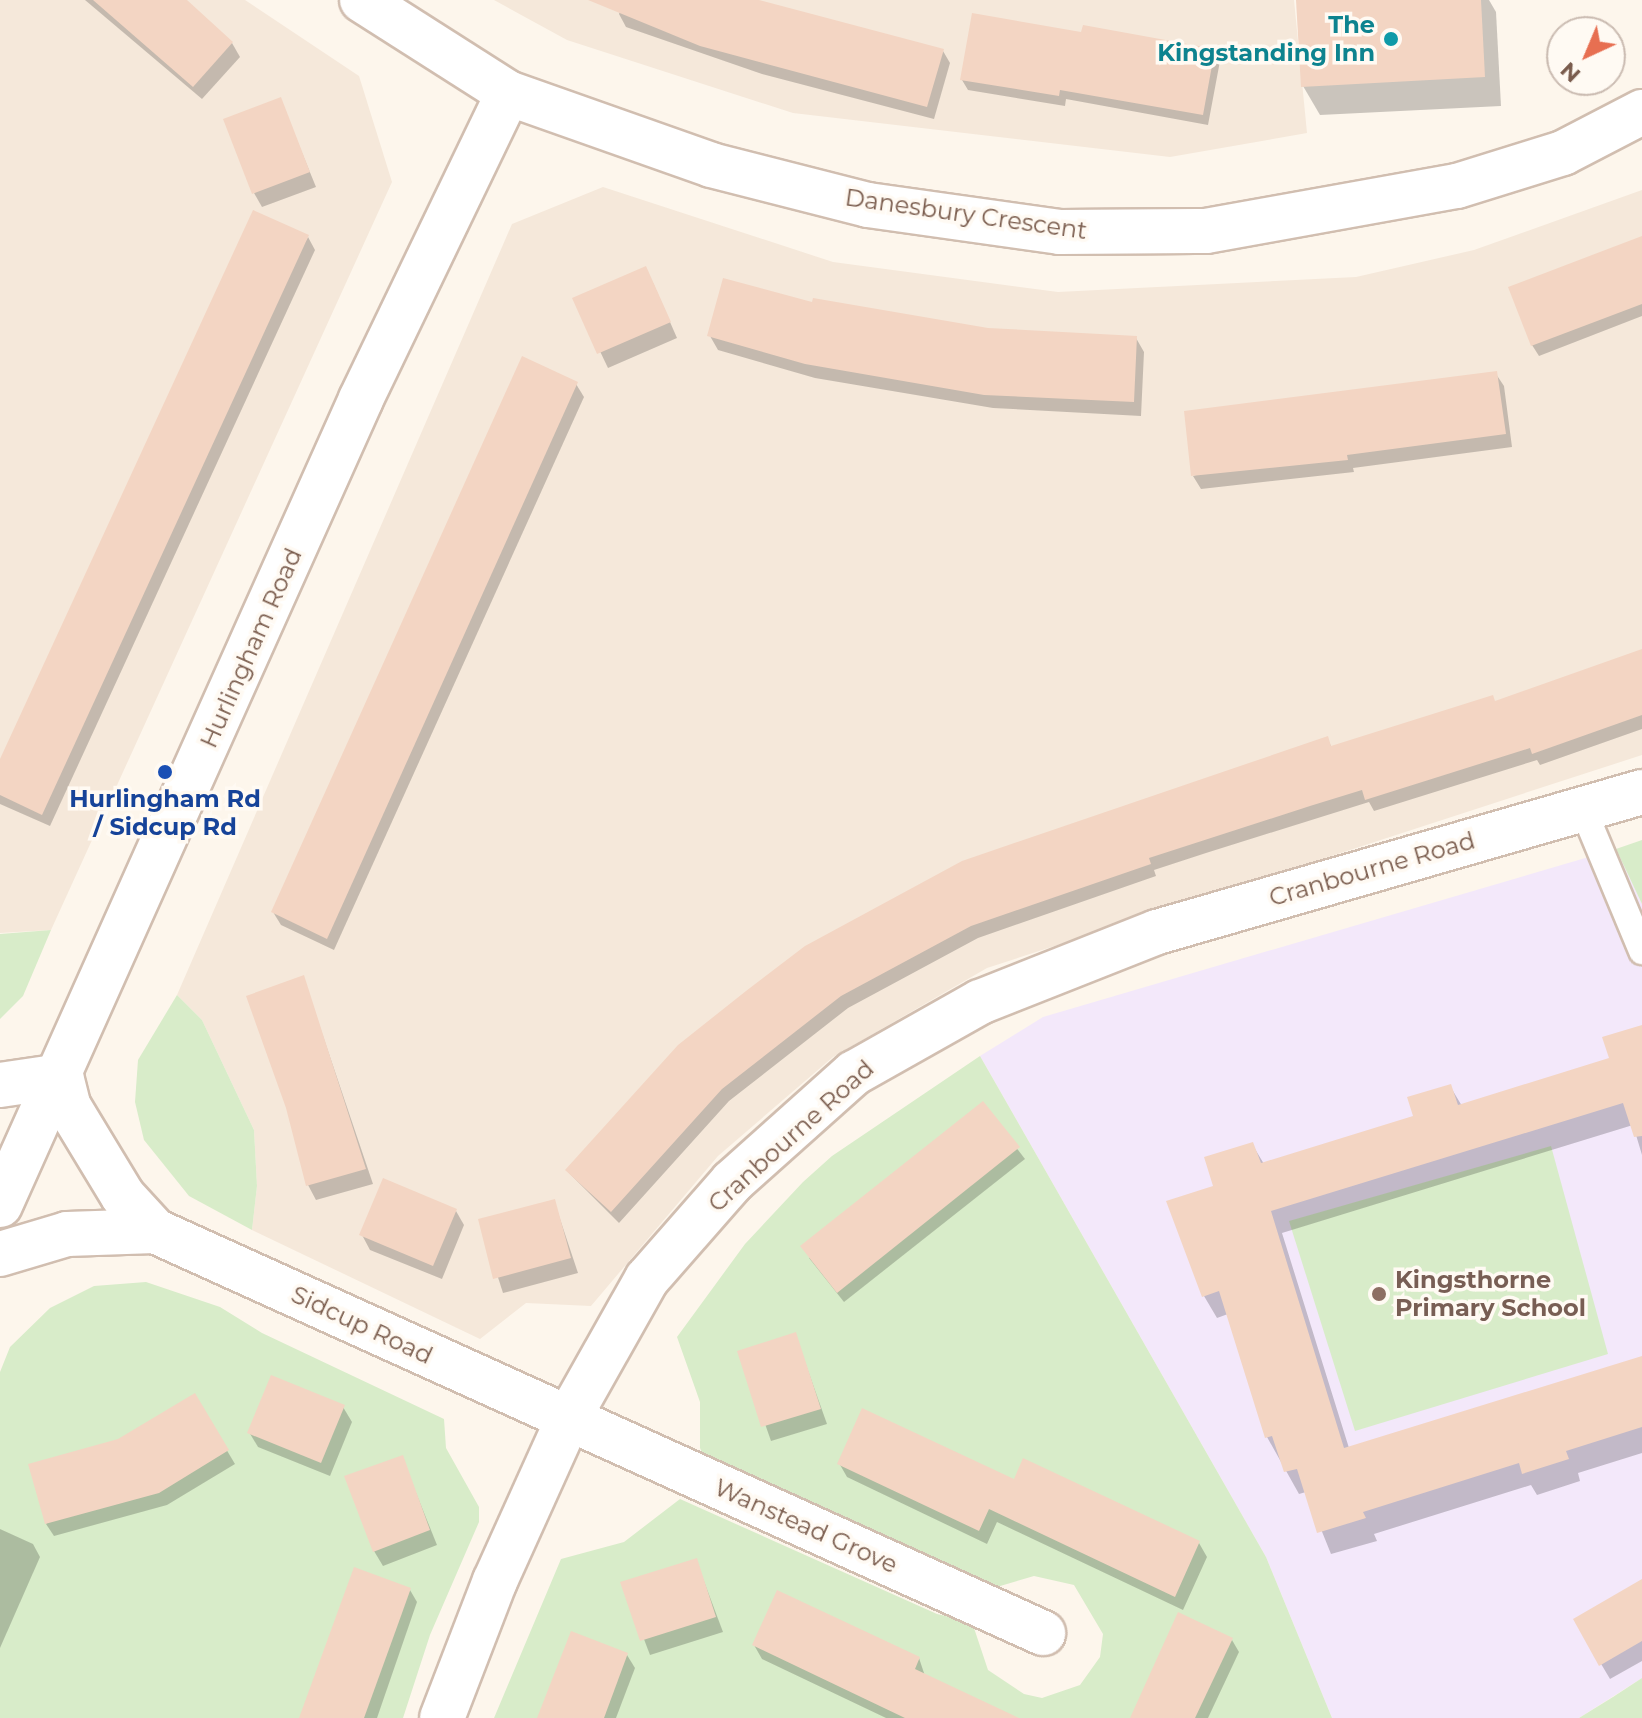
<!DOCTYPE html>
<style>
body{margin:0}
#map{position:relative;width:1642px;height:1718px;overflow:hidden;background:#fdf6ec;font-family:Montserrat,sans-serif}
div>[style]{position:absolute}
.residential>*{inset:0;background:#f5e8da}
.education>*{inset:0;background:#f3e8fa}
.green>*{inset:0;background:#d8ecc9}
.shadow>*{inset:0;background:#0003}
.building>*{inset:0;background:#f3d5c3}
.roads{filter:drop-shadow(2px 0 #d1beb0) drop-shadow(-2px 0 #d1beb0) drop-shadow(0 2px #d1beb0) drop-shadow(0 -2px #d1beb0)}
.service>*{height:26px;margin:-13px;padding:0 13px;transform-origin:13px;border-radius:13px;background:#fff}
.minor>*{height:44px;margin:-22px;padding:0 22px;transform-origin:22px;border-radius:22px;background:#fff}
.dots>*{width:22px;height:22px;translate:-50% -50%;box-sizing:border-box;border:4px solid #fffaf3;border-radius:50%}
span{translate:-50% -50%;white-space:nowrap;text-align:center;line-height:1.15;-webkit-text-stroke:7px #fffaf3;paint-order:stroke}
.culture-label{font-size:24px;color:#0d838f;font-weight:700}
.right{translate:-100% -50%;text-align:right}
.street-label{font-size:24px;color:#7a5c4d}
.transit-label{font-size:24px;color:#164399;font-weight:700}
.education-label{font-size:24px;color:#785e54;font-weight:700}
.left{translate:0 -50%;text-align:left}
.north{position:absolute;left:1546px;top:16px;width:80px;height:80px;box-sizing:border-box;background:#fffaf3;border:2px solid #cabbb1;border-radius:50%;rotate:224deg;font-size:22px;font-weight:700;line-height:32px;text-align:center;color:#7a5c4d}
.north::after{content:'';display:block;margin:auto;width:28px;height:36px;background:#e76f51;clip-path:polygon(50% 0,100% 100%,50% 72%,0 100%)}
</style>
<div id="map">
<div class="residential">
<i style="clip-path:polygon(0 0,245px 0,359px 76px,392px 182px,51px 930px,0 933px)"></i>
<i style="clip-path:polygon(494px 0,1294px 0,1307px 133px,1170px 157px,793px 113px,567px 40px)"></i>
<i style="clip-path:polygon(603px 187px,833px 262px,1058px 292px,1356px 277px,1474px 250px,1642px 190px,1642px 755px,987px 968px,833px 1057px,718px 1156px,591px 1306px,526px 1303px,480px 1339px,252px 1230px,257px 1186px,254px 1130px,202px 1020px,177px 995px,512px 224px)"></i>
</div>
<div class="education">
<i style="clip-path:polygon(1616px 849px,1642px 904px,1642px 1678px,1579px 1718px,1332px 1718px,1266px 1557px,980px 1056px,1043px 1017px)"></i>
</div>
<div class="green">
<i style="clip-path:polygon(1642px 840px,1642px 904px,1616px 849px)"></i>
<i style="clip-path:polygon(51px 930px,23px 996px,0 1019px,0 934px)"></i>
<i style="clip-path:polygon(177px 995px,202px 1020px,254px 1130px,257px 1186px,252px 1230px,189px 1196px,144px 1140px,135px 1102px,138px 1060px)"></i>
<i style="clip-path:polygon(980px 1056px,1266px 1557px,1332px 1718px,494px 1718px,561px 1559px,624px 1542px,680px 1499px,937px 1614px,972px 1622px,988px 1670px,1024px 1694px,1042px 1698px,1080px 1685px,1100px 1657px,1103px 1634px,1074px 1585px,1034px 1576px,990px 1589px,706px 1462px,700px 1448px,700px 1402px,677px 1337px,745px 1244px,803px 1182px,832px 1156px)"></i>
<i style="clip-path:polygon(1551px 1146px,1608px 1354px,1355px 1431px,1289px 1221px)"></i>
<i style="clip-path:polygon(146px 1282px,220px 1307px,262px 1333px,444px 1419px,446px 1448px,479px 1507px,479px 1522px,430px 1635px,403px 1718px,0 1718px,0 1372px,10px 1347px,50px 1308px,94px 1286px)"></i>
<i style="clip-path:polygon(1642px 1678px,1642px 1718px,1579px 1718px,1613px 1697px)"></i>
</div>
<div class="shadow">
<i style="clip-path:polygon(85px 0,183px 0,232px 43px,240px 57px,202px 99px)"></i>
<i style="clip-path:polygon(624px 0,753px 0,943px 51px,950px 63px,934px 119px,762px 74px,626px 27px,619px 14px)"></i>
<i style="clip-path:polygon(1298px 0,1489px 0,1496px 12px,1501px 106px,1320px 115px,1303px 86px)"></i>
<i style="clip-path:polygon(1083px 34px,1214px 51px,1220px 61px,1208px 125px,1066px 99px,1065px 106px,968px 90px,962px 80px)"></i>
<i style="clip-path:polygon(280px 99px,316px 187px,262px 207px,254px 193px)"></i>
<i style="clip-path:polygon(308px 237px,315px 250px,50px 826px,0 804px,0 764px)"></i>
<i style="clip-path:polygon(1642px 238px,1642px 316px,1539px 356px,1532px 345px)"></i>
<i style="clip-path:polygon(653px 283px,677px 338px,608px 368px,575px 299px)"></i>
<i style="clip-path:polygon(814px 305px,987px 330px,1136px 338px,1144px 352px,1141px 416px,993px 408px,815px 378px,718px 350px,710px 336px)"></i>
<i style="clip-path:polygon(1496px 374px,1504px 386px,1512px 447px,1353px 468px,1354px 472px,1201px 489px,1193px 476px)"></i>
<i style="clip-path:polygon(576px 384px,584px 397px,334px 950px,281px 925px,273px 912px)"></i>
<i style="clip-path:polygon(1642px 651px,1642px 729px,1540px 765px,1537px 760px,1374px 811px,1369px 802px,1206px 853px,1154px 870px,1156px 876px,978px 938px,848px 1008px,729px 1101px,619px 1223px,567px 1171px,680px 1046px,1327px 738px,1332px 748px,1496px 703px)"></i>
<i style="clip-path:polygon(303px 977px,373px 1184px,316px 1200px,308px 1185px)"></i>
<i style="clip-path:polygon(1642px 1027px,1642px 1155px,1633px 1125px,1282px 1233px,1349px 1448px,1642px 1358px,1642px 1453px,1578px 1473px,1580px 1481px,1537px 1495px,1531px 1485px,1374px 1534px,1377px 1541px,1331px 1554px,1306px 1492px,1299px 1494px,1267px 1437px,1228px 1314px,1217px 1318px,1204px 1296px,1216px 1188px,1252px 1144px,1264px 1164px,1415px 1118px,1450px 1086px,1462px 1106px,1611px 1059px)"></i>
<i style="clip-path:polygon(983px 1104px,1025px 1159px,844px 1302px,809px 1258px)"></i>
<i style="clip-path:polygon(554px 1201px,578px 1273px,503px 1293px,480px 1221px)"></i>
<i style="clip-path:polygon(456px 1211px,464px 1225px,442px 1279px,370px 1250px,362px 1235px)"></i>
<i style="clip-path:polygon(795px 1334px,827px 1424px,771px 1441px,740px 1352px)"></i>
<i style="clip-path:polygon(194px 1395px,235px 1464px,167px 1505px,54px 1536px,46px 1524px,119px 1441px)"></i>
<i style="clip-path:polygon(343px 1407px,352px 1422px,330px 1476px,258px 1447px,249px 1432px)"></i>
<i style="clip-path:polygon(402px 1458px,437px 1545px,383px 1566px,374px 1551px)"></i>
<i style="clip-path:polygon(839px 1463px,1015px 1481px,1199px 1543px,1207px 1557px,1183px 1610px,997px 1522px,987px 1544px,847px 1477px)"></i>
<i style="clip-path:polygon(0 1529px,33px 1544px,40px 1557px,0 1648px)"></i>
<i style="clip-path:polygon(696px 1560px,723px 1632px,650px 1655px,623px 1584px)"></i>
<i style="clip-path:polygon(1642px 1581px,1642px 1661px,1610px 1679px,1575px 1620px)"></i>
<i style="clip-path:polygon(410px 1590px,417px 1602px,377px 1718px,303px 1718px)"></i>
<i style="clip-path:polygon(1232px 1640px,1239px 1652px,1208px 1718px,1132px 1718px)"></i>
<i style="clip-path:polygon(754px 1645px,919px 1658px,925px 1676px,1014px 1718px,886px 1718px,762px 1659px)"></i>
<i style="clip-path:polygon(627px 1655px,635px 1668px,616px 1718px,540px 1718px)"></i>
</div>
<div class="building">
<i style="clip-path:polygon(93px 0,187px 0,233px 42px,193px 87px)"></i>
<i style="clip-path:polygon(588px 0,759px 0,944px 49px,927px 107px,700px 46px)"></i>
<i style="clip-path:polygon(1296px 0,1481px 0,1485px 77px,1301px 87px)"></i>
<i style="clip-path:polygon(972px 13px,1081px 32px,1083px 25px,1215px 49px,1203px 115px,1060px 90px,1059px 96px,960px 80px)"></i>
<i style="clip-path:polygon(281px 97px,310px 172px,252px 194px,223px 119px)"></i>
<i style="clip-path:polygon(253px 210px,309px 235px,42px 815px,0 795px,0 759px)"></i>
<i style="clip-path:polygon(1642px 236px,1642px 304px,1531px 346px,1508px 287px)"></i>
<i style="clip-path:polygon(646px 266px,671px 322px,597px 354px,572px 298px)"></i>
<i style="clip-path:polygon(723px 278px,812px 302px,813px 298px,988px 328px,1137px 336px,1134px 402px,984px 395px,805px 364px,707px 336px)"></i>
<i style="clip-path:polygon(522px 356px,578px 382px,327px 939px,271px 912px)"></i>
<i style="clip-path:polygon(1497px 371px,1506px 434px,1347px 455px,1348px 460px,1191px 476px,1184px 411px)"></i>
<i style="clip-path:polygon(1642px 649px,1642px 715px,1532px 754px,1530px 748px,1365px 800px,1362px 790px,1310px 806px,1149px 858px,1151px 864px,971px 926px,841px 996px,722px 1089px,611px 1212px,565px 1170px,678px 1045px,746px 991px,805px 946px,962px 861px,1328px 736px,1331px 746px,1493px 695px,1495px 701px)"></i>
<i style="clip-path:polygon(304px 975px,366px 1169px,306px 1186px,286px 1108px,246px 996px)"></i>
<i style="clip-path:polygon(1642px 1025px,1642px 1136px,1634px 1137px,1623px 1103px,1271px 1211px,1344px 1448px,1642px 1356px,1642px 1427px,1566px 1451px,1569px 1459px,1522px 1474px,1519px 1463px,1363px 1512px,1366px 1518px,1317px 1533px,1297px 1469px,1284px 1472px,1272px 1436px,1265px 1438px,1219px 1291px,1202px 1297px,1166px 1201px,1213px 1186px,1204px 1157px,1253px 1142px,1261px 1163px,1413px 1116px,1407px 1097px,1451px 1084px,1458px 1105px,1609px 1058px,1602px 1037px)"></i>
<i style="clip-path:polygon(983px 1101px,1020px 1147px,837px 1293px,800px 1246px)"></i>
<i style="clip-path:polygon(383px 1178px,457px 1209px,433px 1266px,359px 1235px)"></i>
<i style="clip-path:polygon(555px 1199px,571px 1258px,493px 1279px,478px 1219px)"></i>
<i style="clip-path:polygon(796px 1332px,821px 1409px,761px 1427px,737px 1351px)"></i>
<i style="clip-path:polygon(271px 1375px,345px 1405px,321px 1463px,247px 1433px)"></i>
<i style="clip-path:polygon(195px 1393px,229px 1450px,159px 1493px,45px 1524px,28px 1464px,118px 1439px)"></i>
<i style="clip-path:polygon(862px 1408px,1014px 1479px,1023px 1458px,1200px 1541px,1175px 1597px,989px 1509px,979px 1531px,837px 1464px)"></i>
<i style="clip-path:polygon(403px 1455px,430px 1530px,373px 1552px,344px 1476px)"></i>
<i style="clip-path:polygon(697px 1558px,716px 1617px,640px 1641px,620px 1582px)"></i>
<i style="clip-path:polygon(354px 1567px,411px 1588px,397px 1627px,364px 1718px,299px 1718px)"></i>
<i style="clip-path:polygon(1642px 1579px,1642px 1641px,1599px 1666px,1573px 1619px)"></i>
<i style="clip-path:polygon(777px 1590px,920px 1657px,915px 1669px,1019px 1718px,905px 1718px,752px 1645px)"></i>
<i style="clip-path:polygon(1178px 1612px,1233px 1638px,1195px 1718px,1130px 1718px)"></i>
<i style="clip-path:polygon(571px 1631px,628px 1653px,604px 1718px,537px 1718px)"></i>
</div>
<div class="roads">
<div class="service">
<i style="left:1583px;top:809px;width:154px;rotate:67.4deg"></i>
</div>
<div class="minor">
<i style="left:362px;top:0;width:173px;rotate:32.5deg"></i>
<i style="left:508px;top:93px;width:215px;rotate:19.5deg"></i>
<i style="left:711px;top:165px;width:162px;rotate:14.3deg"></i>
<i style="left:868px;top:205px;width:194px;rotate:8deg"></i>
<i style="left:1060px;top:232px;width:146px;rotate:-0.4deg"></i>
<i style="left:1206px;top:231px;width:255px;rotate:-10.2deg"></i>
<i style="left:1457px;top:186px;width:111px;rotate:-17.3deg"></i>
<i style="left:1563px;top:153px;width:89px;rotate:-27.4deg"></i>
<i style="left:0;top:1085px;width:62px;rotate:-8.4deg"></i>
<i style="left:61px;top:1076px;width:32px;rotate:76deg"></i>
<i style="left:69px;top:1107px;width:104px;rotate:58.8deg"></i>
<i style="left:123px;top:1196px;width:47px;rotate:47.6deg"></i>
<i style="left:0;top:1205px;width:883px;rotate:-65.87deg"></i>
<i style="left:361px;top:399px;width:339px;rotate:-64.3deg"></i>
<i style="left:0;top:1254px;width:70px;rotate:-16.6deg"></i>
<i style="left:67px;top:1234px;width:88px;rotate:-2deg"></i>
<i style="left:155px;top:1231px;width:975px;rotate:24.36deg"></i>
<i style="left:442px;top:1718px;width:147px;rotate:-68.9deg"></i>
<i style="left:495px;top:1581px;width:178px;rotate:-65.7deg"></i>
<i style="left:568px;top:1419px;width:161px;rotate:-60.6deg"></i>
<i style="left:647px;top:1279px;width:129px;rotate:-48.8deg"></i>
<i style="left:732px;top:1182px;width:164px;rotate:-41.8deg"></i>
<i style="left:854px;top:1073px;width:145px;rotate:-29.4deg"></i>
<i style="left:980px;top:1002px;width:190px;rotate:-21.6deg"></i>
<i style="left:1157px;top:932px;width:505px;rotate:-16.1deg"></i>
</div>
</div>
<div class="dots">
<i style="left:1391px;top:39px;background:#0f9aa8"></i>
<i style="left:165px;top:772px;background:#1a4fb4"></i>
<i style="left:1379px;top:1294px;background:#8d6e63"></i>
</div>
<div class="culture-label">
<span class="right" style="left:1375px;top:39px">The<br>Kingstanding Inn</span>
</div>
<div class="street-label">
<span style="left:966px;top:214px;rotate:8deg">Danesbury Crescent</span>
<span style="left:251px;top:648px;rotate:-66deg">Hurlingham Road</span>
<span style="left:1372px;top:869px;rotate:-16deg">Cranbourne Road</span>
<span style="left:791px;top:1136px;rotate:-42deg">Cranbourne Road</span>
<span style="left:362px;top:1325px;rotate:25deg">Sidcup Road</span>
<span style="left:806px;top:1526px;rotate:24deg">Wanstead Grove</span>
</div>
<div class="transit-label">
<span style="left:165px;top:813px">Hurlingham Rd<br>/ Sidcup Rd</span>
</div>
<div class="education-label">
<span class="left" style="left:1395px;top:1294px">Kingsthorne<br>Primary School</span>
</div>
<div class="north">N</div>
</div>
